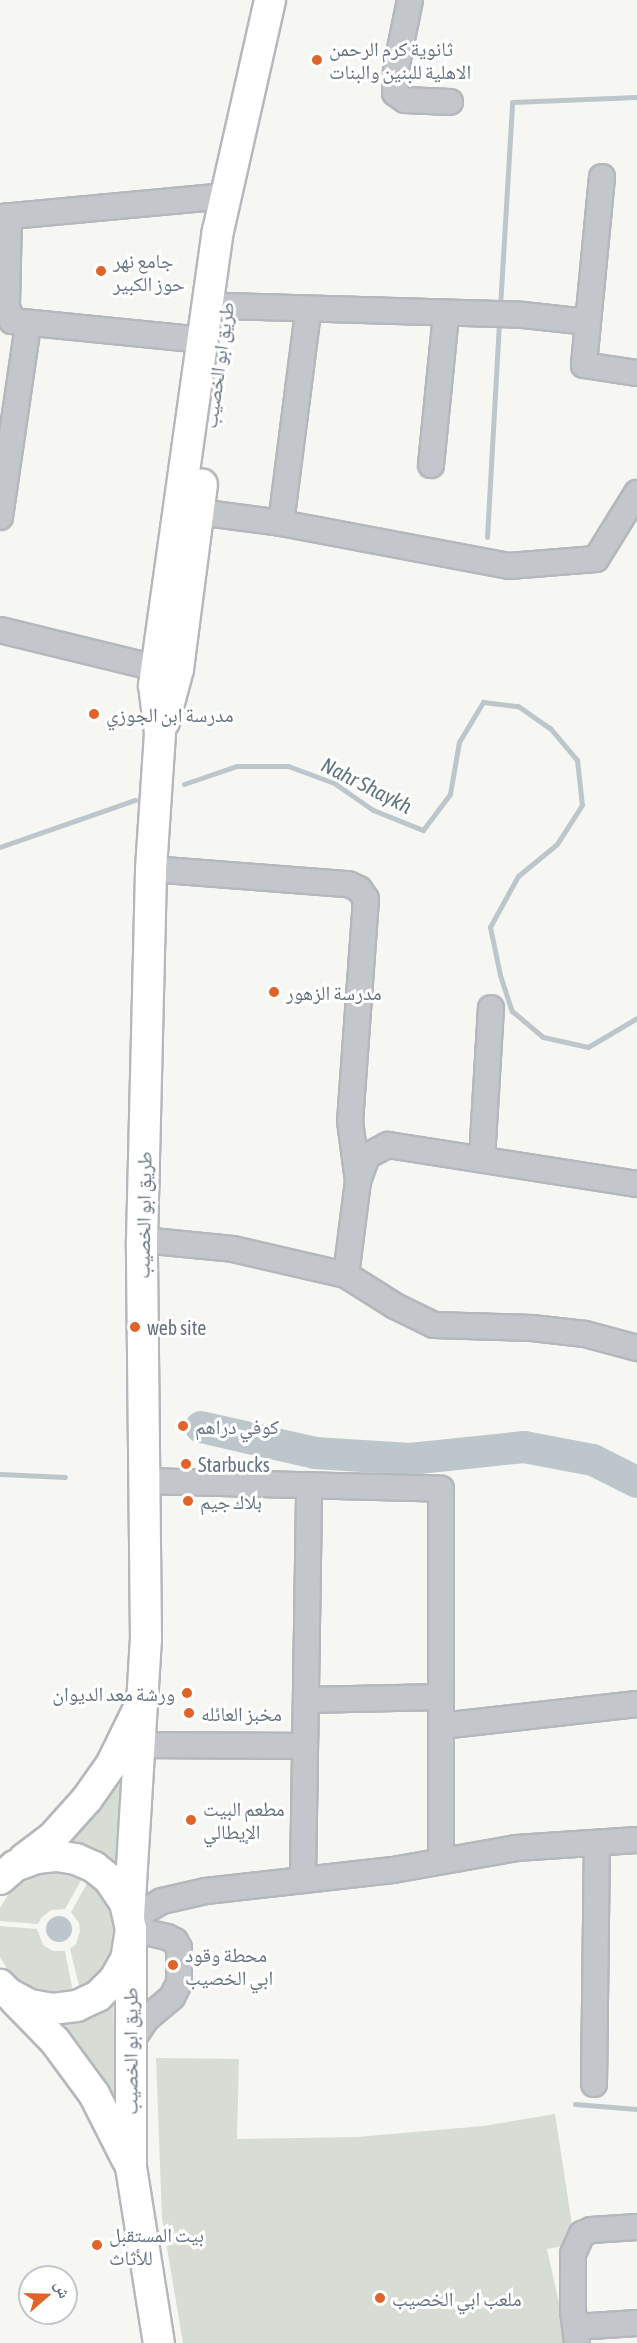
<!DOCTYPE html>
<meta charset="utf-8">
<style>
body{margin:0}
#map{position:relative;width:637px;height:2343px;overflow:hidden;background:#f6f6f3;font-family:"Asap Condensed","Noto Naskh Arabic",sans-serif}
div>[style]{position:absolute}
.green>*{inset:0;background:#d7ddd4}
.water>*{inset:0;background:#bcc6cb}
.round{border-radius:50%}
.stream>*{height:5px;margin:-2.5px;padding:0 2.5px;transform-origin:2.5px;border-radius:2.5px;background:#bcc6cb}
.river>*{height:32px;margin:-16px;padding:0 16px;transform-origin:16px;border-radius:16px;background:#bcc6cb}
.roads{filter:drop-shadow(2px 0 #b4b8bc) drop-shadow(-2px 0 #b4b8bc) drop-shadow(0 2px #b4b8bc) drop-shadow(0 -2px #b4b8bc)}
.minor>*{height:24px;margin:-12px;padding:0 12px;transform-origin:12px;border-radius:12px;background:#c3c6ca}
.major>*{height:30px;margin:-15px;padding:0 15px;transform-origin:15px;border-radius:15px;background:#fff}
.dots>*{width:16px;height:16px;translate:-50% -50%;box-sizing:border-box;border:3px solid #fff;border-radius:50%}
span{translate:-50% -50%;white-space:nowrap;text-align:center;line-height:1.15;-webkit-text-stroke:6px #fff;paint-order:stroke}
.poi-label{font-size:20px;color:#657383}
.left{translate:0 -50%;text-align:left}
.right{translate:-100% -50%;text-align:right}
.street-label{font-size:20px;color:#657383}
.water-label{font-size:21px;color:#617580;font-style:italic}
.north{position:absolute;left:18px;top:2265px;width:60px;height:60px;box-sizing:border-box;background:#fff;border:2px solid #c1c7cd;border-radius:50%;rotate:70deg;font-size:16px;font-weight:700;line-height:24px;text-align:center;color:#657383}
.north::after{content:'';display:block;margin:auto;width:21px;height:27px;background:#e06329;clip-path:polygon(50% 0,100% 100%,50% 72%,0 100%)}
</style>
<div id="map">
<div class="green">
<i style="clip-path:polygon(125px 1773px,121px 1834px,115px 1868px,94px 1850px,67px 1842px,87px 1824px)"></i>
<i style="clip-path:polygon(52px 1871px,83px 1877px,65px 1909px,51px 1910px,41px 1918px,38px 1924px,0 1921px,0 1908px,10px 1892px,36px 1874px)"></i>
<i style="clip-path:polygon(89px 1880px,102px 1891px,111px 1905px,117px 1921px,114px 1954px,106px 1969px,94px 1981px,80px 1990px,70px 1949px,76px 1944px,80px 1931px,79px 1923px,71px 1912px)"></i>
<i style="clip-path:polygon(0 1926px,37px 1929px,43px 1945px,53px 1951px,65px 1951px,73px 1992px,56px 1994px,39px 1992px,24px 1985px,10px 1974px,0 1957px)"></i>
<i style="clip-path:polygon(113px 1996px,116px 2094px,114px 2102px,59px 2017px)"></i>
<i style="clip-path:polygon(156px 2058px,239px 2059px,237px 2139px,357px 2137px,483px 2126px,555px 2114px,575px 2244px,547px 2249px,568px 2343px,183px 2343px,162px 2218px)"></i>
</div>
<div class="water">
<i class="round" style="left:46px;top:1916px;width:26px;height:26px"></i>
</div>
<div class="stream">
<i style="left:500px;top:307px;width:205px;rotate:-86.6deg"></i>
<i style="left:512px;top:102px;width:125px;rotate:-2.3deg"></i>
<i style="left:487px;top:537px;width:217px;rotate:-86.8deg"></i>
<i style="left:184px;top:784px;width:56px;rotate:-18.8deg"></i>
<i style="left:237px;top:766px;width:51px"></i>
<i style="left:288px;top:766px;width:49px;rotate:20.3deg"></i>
<i style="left:334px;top:783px;width:47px;rotate:34.7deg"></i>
<i style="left:373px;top:810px;width:54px;rotate:21.8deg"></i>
<i style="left:423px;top:830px;width:45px;rotate:-53.1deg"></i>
<i style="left:450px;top:794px;width:53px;rotate:-80.2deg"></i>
<i style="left:459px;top:742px;width:47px;rotate:-59deg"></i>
<i style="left:483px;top:702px;width:35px;rotate:7deg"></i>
<i style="left:518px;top:706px;width:39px;rotate:35deg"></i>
<i style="left:550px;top:728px;width:42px;rotate:49.8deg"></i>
<i style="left:577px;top:760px;width:45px;rotate:83.7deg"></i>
<i style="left:582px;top:805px;width:46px;rotate:122.7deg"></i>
<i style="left:557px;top:844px;width:50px;rotate:140.6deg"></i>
<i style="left:518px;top:876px;width:58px;rotate:118.8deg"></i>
<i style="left:490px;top:927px;width:49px;rotate:78.2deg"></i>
<i style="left:500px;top:975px;width:38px;rotate:72deg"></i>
<i style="left:512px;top:1011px;width:40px;rotate:40deg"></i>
<i style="left:543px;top:1037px;width:46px;rotate:12.5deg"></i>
<i style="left:588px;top:1047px;width:57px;rotate:-30.6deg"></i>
<i style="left:0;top:847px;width:143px;rotate:-19.2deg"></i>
<i style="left:0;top:1474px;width:65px;rotate:2.6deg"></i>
<i style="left:575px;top:2104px;width:62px;rotate:4.6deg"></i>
</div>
<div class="river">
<i style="left:201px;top:1427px;width:117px;rotate:12.8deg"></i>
<i style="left:315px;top:1453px;width:95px;rotate:3.6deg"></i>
<i style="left:410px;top:1459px;width:115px;rotate:-6deg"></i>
<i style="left:524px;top:1447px;width:70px;rotate:10.7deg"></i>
<i style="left:593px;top:1460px;width:49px;rotate:26.6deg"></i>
</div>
<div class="roads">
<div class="minor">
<i style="left:410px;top:0;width:70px;rotate:101.5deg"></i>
<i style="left:396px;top:69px;width:24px;rotate:92deg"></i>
<i style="left:395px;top:93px;width:12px;rotate:35deg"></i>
<i style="left:405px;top:100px;width:45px;rotate:2.5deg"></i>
<i style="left:602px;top:177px;width:189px;rotate:95.5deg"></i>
<i style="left:584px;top:365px;width:54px;rotate:8.6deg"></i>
<i style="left:9px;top:216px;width:91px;rotate:91.3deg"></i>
<i style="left:7px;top:307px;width:15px;rotate:70deg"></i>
<i style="left:12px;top:321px;width:190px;rotate:5.7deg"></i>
<i style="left:0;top:217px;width:226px;rotate:-5.3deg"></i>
<i style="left:226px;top:306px;width:297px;rotate:1.7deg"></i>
<i style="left:523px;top:315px;width:64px;rotate:6.2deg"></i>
<i style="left:431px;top:465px;width:152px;rotate:-84.3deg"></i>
<i style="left:198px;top:512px;width:84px;rotate:7.5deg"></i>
<i style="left:281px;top:523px;width:232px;rotate:10.7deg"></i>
<i style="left:509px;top:566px;width:87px;rotate:-4.6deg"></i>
<i style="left:596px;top:559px;width:78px;rotate:-58.2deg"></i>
<i style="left:0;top:517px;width:195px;rotate:-81.7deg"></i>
<i style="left:281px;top:523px;width:214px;rotate:-82.7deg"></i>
<i style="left:0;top:630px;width:161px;rotate:13.7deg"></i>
<i style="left:151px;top:869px;width:198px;rotate:4.4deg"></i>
<i style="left:348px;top:884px;width:12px;rotate:24deg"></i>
<i style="left:359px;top:889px;width:12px;rotate:55deg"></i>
<i style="left:366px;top:899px;width:223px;rotate:94.1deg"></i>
<i style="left:350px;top:1121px;width:61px;rotate:82.4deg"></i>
<i style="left:482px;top:1159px;width:151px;rotate:-86.6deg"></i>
<i style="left:142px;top:1240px;width:91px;rotate:5.6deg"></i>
<i style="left:233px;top:1249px;width:116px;rotate:13deg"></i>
<i style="left:346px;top:1275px;width:58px;rotate:32.3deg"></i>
<i style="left:395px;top:1306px;width:43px;rotate:26deg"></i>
<i style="left:434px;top:1325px;width:98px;rotate:1.8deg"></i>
<i style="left:532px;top:1328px;width:53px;rotate:6.5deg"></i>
<i style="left:585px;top:1334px;width:54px;rotate:15.1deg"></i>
<i style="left:346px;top:1275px;width:95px;rotate:-82.7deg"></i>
<i style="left:358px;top:1181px;width:27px;rotate:-70deg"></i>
<i style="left:367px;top:1156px;width:24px;rotate:-28deg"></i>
<i style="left:388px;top:1145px;width:252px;rotate:8.9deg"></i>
<i style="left:145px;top:1481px;width:296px;rotate:1.5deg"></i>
<i style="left:441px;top:1489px;width:372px;rotate:90deg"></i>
<i style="left:306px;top:1700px;width:135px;rotate:-1.3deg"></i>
<i style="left:441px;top:1726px;width:197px;rotate:-6.4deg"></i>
<i style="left:141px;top:1745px;width:164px;rotate:0.3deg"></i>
<i style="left:303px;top:1880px;width:395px;rotate:-89.1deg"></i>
<i style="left:129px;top:1920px;width:38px;rotate:-30deg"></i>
<i style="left:162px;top:1901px;width:45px;rotate:-12.8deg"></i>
<i style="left:206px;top:1891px;width:188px;rotate:-6.4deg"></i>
<i style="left:393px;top:1870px;width:125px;rotate:-10.1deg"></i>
<i style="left:516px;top:1848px;width:121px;rotate:-3.8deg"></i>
<i style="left:130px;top:2043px;width:29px;rotate:-56deg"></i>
<i style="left:146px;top:2019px;width:34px;rotate:-40deg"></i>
<i style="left:172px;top:1997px;width:16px;rotate:-63deg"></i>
<i style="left:179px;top:1983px;width:35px;rotate:-90deg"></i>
<i style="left:179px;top:1948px;width:8px;rotate:-120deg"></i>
<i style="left:175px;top:1941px;width:9px;rotate:-153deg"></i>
<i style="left:167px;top:1937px;width:37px;rotate:-167deg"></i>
<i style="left:594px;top:2084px;width:241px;rotate:-89.3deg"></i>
<i style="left:575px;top:2327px;width:62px;rotate:-3.7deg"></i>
<i style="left:577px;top:2343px;width:32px;rotate:-97deg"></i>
<i style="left:573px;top:2311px;width:57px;rotate:-90deg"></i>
<i style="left:573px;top:2254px;width:22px;rotate:-66deg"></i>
<i style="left:582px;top:2234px;width:10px;rotate:-24deg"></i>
<i style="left:591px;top:2230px;width:46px;rotate:-3.7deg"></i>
</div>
<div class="major">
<i style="left:164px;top:722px;width:55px;rotate:-75.2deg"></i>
<i style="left:178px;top:669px;width:186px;rotate:-82.6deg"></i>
<i style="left:24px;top:1859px;width:36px;rotate:-37deg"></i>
<i style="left:53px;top:1837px;width:51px;rotate:-48.2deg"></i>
<i style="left:87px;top:1799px;width:42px;rotate:-54.8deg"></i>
<i style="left:111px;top:1765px;width:57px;rotate:-63.9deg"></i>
<i style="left:0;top:1879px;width:20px;rotate:-41deg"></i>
<i style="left:15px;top:1866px;width:23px;rotate:-20deg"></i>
<i style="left:37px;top:1858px;width:20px;rotate:-6deg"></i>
<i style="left:57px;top:1856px;width:19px;rotate:9deg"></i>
<i style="left:76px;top:1859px;width:20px;rotate:24deg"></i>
<i style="left:94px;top:1867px;width:19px;rotate:39deg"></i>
<i style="left:109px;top:1879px;width:29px;rotate:56deg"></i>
<i style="left:125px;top:1903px;width:27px;rotate:77deg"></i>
<i style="left:131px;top:1929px;width:30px;rotate:99deg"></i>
<i style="left:126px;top:1959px;width:23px;rotate:119deg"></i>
<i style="left:115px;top:1979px;width:24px;rotate:135deg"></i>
<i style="left:98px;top:1996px;width:23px;rotate:155deg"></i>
<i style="left:77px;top:2006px;width:24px;rotate:173deg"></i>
<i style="left:53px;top:2009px;width:23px;rotate:-170deg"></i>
<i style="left:30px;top:2005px;width:24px;rotate:-152deg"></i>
<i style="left:9px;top:1994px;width:13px;rotate:-135deg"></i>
<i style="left:129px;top:1916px;width:277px;rotate:-86.5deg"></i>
<i style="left:146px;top:1640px;width:400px;rotate:-90.6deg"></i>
<i style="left:142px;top:1240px;width:371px;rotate:-88.6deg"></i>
<i style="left:151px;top:869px;width:136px;rotate:-86.2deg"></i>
<i style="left:160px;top:733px;width:48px;rotate:-97.1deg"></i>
<i style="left:154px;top:685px;width:458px;rotate:-82deg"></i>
<i style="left:218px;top:231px;width:237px;rotate:-77.3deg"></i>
<i style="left:131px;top:1935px;width:232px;rotate:90deg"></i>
<i style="left:131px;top:2167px;width:178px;rotate:81deg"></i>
<i style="left:14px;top:1999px;width:59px;rotate:45.7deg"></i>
<i style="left:55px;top:2041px;width:66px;rotate:53.7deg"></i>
<i style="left:94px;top:2094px;width:73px;rotate:63.1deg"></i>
</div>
</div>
<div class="dots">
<i style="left:317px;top:60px;background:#e06329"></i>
<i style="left:101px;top:271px;background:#e06329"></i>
<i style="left:94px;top:714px;background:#e06329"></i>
<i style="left:274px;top:992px;background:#e06329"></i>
<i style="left:135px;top:1327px;background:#e06329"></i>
<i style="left:183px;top:1426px;background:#e06329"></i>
<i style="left:186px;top:1464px;background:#e06329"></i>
<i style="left:188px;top:1501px;background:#e06329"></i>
<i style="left:187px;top:1693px;background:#e06329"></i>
<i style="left:189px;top:1713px;background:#e06329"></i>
<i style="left:191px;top:1820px;background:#e06329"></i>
<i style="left:173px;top:1965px;background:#e06329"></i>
<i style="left:97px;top:2245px;background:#e06329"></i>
<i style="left:380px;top:2298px;background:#e06329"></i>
</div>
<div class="poi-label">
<span class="left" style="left:329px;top:60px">ثانوية كرم الرحمن<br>الاهلية للبنين والبنات</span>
<span class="left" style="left:113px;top:272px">جامع نهر<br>حوز الكبير</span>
<span class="left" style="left:106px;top:714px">مدرسة ابن الجوزي</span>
<span class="left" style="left:286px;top:992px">مدرسة الزهور</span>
<span class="left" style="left:147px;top:1327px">web site</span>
<span class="left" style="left:195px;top:1426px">كوفي دراهم</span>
<span class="left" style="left:198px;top:1464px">Starbucks</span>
<span class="left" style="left:200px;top:1501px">بلاك جيم</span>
<span class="right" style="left:175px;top:1693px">ورشة معد الديوان</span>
<span class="left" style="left:201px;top:1713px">مخبز العائله</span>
<span class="left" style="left:203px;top:1820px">مطعم البيت<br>الإيطالي</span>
<span class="left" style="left:185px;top:1966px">محطة وقود<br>ابي الخصيب</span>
<span class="left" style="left:109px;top:2246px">بيت المستقبل<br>للأثاث</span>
<span class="left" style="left:392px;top:2298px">ملعب ابي الخصيب</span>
</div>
<div class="street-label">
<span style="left:218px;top:365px;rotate:-82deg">طريق ابو الخصيب</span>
<span style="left:143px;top:1215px;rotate:-89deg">طريق ابو الخصيب</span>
<span style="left:130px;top:2051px;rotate:-90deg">طريق ابو الخصيب</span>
</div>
<div class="water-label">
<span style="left:367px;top:785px;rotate:27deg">Nahr Shaykh</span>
</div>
<div class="north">ش</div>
</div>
